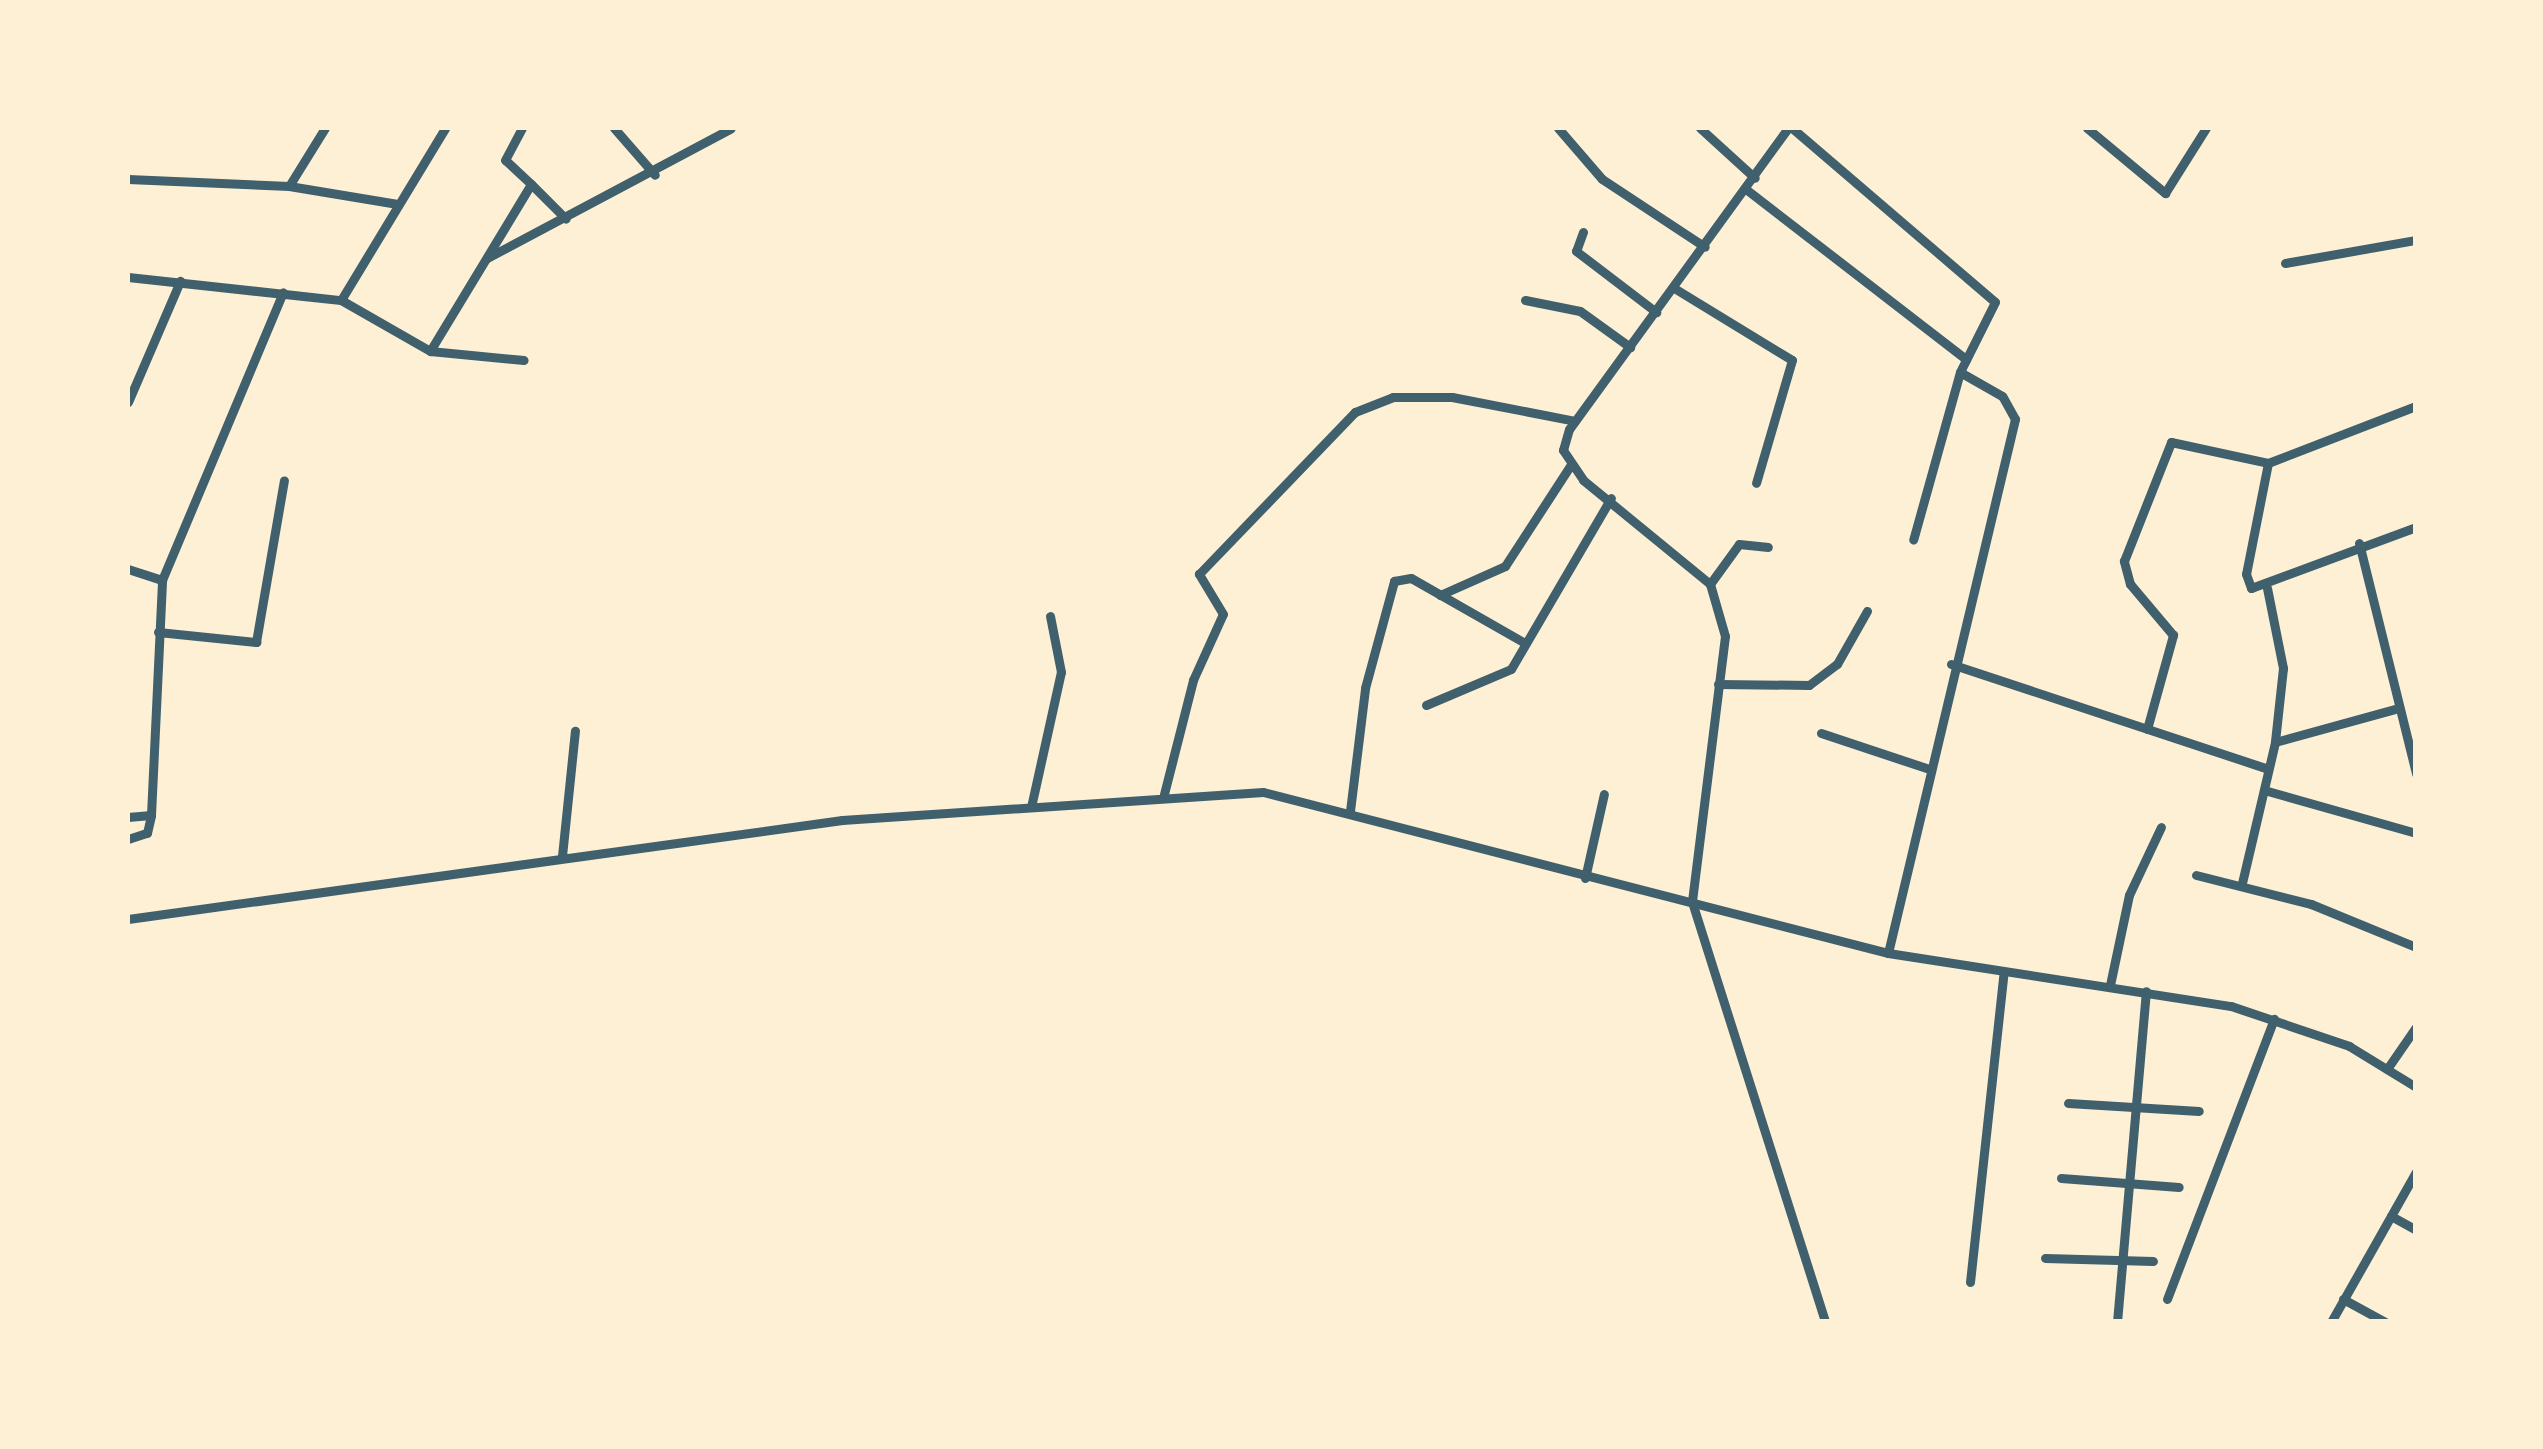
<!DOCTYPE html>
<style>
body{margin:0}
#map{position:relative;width:2543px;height:1449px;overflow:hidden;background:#fdf0d5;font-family:"Fira Sans",sans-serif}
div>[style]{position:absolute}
.minor>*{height:9px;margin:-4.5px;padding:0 4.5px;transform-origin:4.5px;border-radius:4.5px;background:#3f606c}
span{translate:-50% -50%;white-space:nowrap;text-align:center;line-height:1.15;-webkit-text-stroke:10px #fdf0d5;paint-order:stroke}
.frame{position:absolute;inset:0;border:130px solid #fdf0d5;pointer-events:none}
</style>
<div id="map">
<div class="minor">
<i style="left:614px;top:128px;width:62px;rotate:48.9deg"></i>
<i style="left:1558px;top:128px;width:67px;rotate:49.2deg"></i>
<i style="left:1602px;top:179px;width:123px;rotate:33.4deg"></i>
<i style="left:1700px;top:128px;width:74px;rotate:42.3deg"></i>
<i style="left:1788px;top:128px;width:372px;rotate:126deg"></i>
<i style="left:1569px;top:429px;width:22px;rotate:106deg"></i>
<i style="left:1563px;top:450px;width:36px;rotate:56deg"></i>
<i style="left:1583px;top:480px;width:164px;rotate:39.3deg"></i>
<i style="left:1710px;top:584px;width:54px;rotate:73.9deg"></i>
<i style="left:1725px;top:636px;width:268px;rotate:97.1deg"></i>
<i style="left:1692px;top:902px;width:441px;rotate:72.4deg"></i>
<i style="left:1792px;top:128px;width:267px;rotate:40.6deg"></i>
<i style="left:1995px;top:302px;width:78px;rotate:116.6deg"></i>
<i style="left:1960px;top:372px;width:174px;rotate:105.6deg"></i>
<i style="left:2087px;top:128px;width:102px;rotate:39.8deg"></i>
<i style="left:2165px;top:193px;width:77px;rotate:-57.8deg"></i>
<i style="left:128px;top:179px;width:161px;rotate:2.5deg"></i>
<i style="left:289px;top:186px;width:110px;rotate:9.4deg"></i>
<i style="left:531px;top:184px;width:49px;rotate:45deg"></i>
<i style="left:289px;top:186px;width:68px;rotate:-58.2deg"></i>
<i style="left:1747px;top:190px;width:277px;rotate:37.7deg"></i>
<i style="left:1583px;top:232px;width:20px;rotate:110deg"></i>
<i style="left:1576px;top:251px;width:101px;rotate:37.3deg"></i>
<i style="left:487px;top:258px;width:276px;rotate:-28deg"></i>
<i style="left:2285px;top:263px;width:133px;rotate:-10deg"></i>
<i style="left:128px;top:277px;width:214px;rotate:6.2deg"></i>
<i style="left:341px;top:300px;width:201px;rotate:-58.8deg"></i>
<i style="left:1674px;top:288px;width:138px;rotate:31.4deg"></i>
<i style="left:1792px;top:360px;width:128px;rotate:106.3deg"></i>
<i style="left:341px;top:300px;width:103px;rotate:29.8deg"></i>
<i style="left:430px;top:351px;width:195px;rotate:-58.8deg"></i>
<i style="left:531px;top:184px;width:35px;rotate:-137deg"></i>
<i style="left:505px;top:160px;width:36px;rotate:-62deg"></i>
<i style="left:1525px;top:300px;width:56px;rotate:11.3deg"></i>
<i style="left:1580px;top:311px;width:62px;rotate:35.8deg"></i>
<i style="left:430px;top:351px;width:94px;rotate:5.5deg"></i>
<i style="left:128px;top:402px;width:132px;rotate:-66.7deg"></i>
<i style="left:2268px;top:463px;width:113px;rotate:101.2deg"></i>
<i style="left:2246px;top:574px;width:15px;rotate:70deg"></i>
<i style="left:2251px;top:588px;width:176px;rotate:-20.3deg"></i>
<i style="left:2359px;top:543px;width:238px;rotate:76.1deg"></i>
<i style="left:128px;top:569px;width:36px;rotate:18deg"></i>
<i style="left:1710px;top:584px;width:49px;rotate:-54.1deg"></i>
<i style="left:1739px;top:544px;width:29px;rotate:6deg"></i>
<i style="left:2267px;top:588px;width:82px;rotate:78.7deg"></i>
<i style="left:2283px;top:668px;width:74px;rotate:96.2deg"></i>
<i style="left:1440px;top:595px;width:71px;rotate:-24deg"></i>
<i style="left:1505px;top:566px;width:119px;rotate:-57deg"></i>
<i style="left:158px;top:632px;width:99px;rotate:5.8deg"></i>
<i style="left:256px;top:642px;width:164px;rotate:-80.2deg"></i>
<i style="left:1951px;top:664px;width:334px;rotate:18.3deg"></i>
<i style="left:1718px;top:684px;width:91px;rotate:0.6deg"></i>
<i style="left:1809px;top:685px;width:35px;rotate:-37deg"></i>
<i style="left:1837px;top:664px;width:61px;rotate:-60.5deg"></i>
<i style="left:1426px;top:705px;width:92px;rotate:-23deg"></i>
<i style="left:1511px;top:669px;width:198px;rotate:-59.7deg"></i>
<i style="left:2147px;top:729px;width:98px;rotate:-74.5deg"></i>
<i style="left:2173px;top:635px;width:67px;rotate:-130.1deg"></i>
<i style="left:2130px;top:584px;width:24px;rotate:-105deg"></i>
<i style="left:2124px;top:561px;width:128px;rotate:-68.4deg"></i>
<i style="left:2171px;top:442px;width:99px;rotate:12.2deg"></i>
<i style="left:2268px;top:463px;width:159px;rotate:-21.1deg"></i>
<i style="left:1821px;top:733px;width:111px;rotate:18.4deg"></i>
<i style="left:2264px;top:790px;width:158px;rotate:15.8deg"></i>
<i style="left:1164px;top:794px;width:118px;rotate:-75.7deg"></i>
<i style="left:1193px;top:680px;width:72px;rotate:-65.6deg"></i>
<i style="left:1223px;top:614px;width:47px;rotate:-121deg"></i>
<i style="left:1199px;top:574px;width:225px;rotate:-46.1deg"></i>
<i style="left:1355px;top:412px;width:41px;rotate:-21.5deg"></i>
<i style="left:1393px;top:397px;width:59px"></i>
<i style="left:1452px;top:397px;width:125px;rotate:11deg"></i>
<i style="left:1031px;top:807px;width:138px;rotate:-77.5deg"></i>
<i style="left:1061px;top:672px;width:57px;rotate:-101.1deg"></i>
<i style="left:1350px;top:811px;width:124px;rotate:-83deg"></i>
<i style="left:1365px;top:688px;width:111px;rotate:-74.8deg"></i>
<i style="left:1394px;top:581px;width:17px;rotate:-10deg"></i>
<i style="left:1411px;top:578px;width:131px;rotate:29.7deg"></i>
<i style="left:128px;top:817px;width:23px;rotate:-5deg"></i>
<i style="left:151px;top:815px;width:235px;rotate:-87.3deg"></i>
<i style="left:162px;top:580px;width:312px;rotate:-67.2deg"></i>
<i style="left:128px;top:839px;width:20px;rotate:-18deg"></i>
<i style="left:147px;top:833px;width:18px;rotate:-77deg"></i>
<i style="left:562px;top:856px;width:126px;rotate:-84.1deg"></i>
<i style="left:2196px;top:875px;width:119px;rotate:14.2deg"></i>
<i style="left:2311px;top:904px;width:113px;rotate:22.3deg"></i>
<i style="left:1585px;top:878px;width:86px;rotate:-77.3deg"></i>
<i style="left:2242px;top:883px;width:145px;rotate:-76.8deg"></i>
<i style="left:2275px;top:742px;width:124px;rotate:-15.4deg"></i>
<i style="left:128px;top:919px;width:721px;rotate:-7.89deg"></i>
<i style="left:842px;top:820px;width:422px;rotate:-3.8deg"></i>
<i style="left:1263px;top:792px;width:645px;rotate:14.45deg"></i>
<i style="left:1888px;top:953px;width:347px;rotate:8.8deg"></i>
<i style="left:2231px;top:1006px;width:125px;rotate:18.7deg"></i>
<i style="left:2349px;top:1046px;width:79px;rotate:31.5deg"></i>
<i style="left:1888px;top:953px;width:549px;rotate:-76.62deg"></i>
<i style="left:2015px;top:419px;width:26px;rotate:-119deg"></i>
<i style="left:2002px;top:396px;width:48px;rotate:-150.3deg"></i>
<i style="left:2110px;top:985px;width:92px;rotate:-78.1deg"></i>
<i style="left:2129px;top:895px;width:75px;rotate:-64.8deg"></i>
<i style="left:2387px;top:1069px;width:51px;rotate:-55.4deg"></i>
<i style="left:2068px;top:1103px;width:131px;rotate:3.5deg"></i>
<i style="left:2061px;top:1178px;width:118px;rotate:4.4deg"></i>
<i style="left:2391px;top:1216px;width:29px;rotate:29deg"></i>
<i style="left:2045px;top:1258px;width:108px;rotate:1.6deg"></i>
<i style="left:1970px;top:1282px;width:308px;rotate:-83.8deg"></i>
<i style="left:2167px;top:1299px;width:300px;rotate:-69.1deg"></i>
<i style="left:2343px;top:1299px;width:48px;rotate:28.7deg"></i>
<i style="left:2117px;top:1322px;width:332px;rotate:-85deg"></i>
<i style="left:2331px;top:1322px;width:172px;rotate:-60.5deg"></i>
</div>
<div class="frame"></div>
</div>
